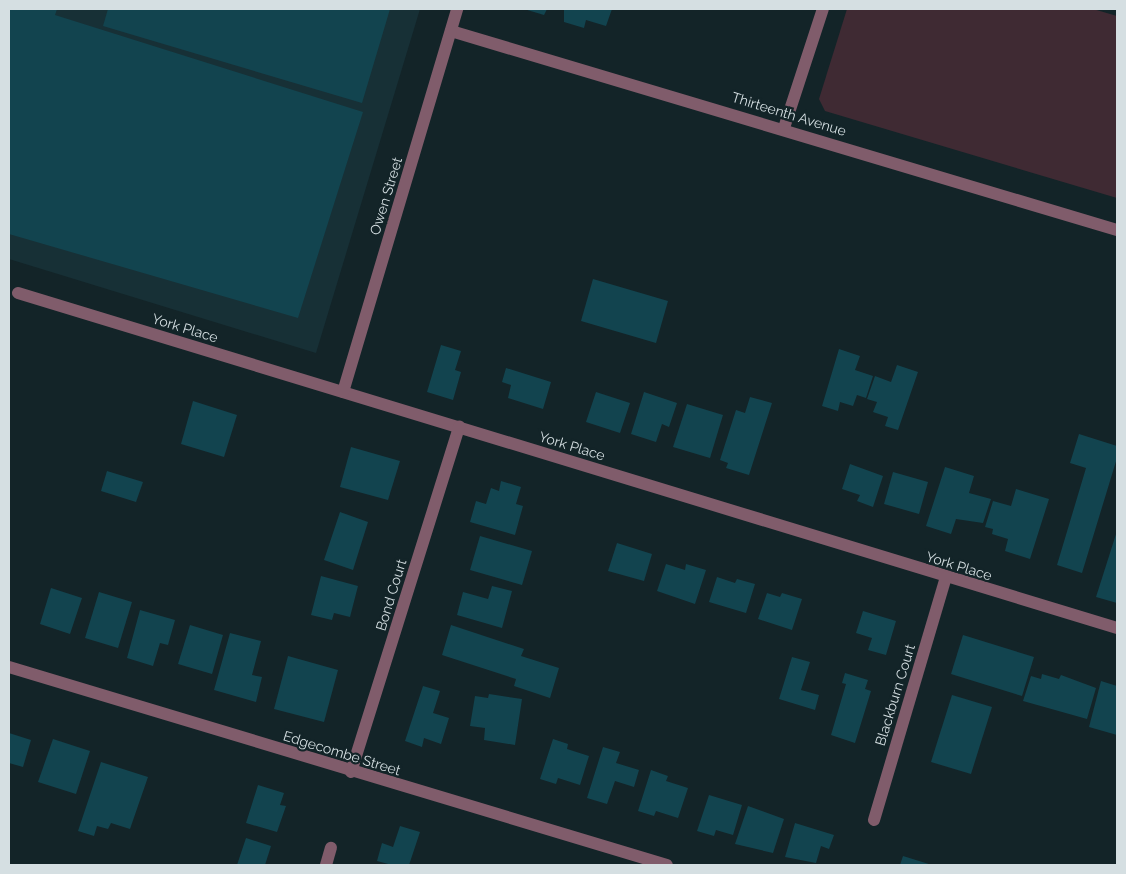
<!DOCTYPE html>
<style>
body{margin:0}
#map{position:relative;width:1126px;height:874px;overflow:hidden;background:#132428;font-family:Raleway,sans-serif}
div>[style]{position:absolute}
.built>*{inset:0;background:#173036}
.green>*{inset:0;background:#3f2a33}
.building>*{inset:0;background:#12444f}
.minor>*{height:12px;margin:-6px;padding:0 6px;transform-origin:6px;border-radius:6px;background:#805c6b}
span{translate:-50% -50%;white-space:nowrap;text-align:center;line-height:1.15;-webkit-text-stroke:4.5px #132428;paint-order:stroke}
.street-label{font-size:14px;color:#d5dfe2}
.frame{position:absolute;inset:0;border:10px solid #d5dfe2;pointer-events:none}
</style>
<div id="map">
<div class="built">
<i style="clip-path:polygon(9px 9px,420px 9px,316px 353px,9px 259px)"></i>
</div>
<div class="green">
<i style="clip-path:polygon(847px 9px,1093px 9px,1117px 16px,1117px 198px,825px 111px,819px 99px)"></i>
</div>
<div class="building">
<i style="clip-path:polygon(9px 9px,57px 9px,55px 15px,363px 112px,298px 318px,9px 234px)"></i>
<i style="clip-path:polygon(108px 9px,390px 9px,362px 103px,103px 26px)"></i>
<i style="clip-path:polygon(524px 9px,547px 9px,544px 15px)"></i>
<i style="clip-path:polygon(564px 9px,612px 9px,606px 26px,586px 20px,584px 28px,564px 22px)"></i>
<i style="clip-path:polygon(593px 279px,668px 301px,656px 343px,581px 321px)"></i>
<i style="clip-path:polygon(441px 345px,461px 351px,455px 370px,461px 372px,453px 400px,427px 392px)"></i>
<i style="clip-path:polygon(839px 349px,860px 356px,855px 370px,873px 376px,866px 398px,857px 395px,853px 406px,840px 402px,838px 411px,822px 406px)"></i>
<i style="clip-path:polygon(897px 365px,918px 372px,898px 430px,885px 426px,888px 417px,873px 412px,877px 402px,867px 399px,875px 376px,891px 382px)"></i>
<i style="clip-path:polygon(506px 368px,551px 382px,543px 409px,508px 398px,511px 385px,502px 382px)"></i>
<i style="clip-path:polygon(596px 392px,630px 403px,620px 433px,586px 422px)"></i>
<i style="clip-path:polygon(644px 392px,677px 403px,669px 427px,662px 424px,656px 442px,631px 434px)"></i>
<i style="clip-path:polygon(750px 397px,772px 403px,749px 475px,726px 468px,728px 463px,720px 460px,736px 410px,745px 413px)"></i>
<i style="clip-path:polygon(193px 401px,237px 415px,224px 457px,181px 444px)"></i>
<i style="clip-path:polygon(687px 404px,723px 415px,710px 458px,673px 447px)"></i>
<i style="clip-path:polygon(1079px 434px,1117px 446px,1117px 458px,1082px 573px,1057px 565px,1086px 468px,1070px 463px)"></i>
<i style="clip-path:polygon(351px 447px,400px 461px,388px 500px,340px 487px)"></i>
<i style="clip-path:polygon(850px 464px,883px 476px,873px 507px,857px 501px,860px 495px,842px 489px)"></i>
<i style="clip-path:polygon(945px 467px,974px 476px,969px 493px,991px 499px,983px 523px,956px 519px,951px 534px,926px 526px)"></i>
<i style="clip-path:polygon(107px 471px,143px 482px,136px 502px,101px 491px)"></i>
<i style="clip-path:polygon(893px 472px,928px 482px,919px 514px,884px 504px)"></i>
<i style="clip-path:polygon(501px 481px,521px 487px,516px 504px,523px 506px,515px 535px,470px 522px,476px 501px,486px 504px,491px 488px,499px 491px)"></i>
<i style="clip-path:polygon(1016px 489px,1049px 499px,1030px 559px,1005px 551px,1008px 539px,992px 534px,993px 529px,985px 527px,993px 501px,1011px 506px)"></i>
<i style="clip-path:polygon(340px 512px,368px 522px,353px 570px,324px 560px)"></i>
<i style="clip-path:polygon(1117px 531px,1117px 603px,1096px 597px)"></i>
<i style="clip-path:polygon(480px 536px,532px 551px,522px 585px,470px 570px)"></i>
<i style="clip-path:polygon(617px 543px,652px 554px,644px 581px,608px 571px)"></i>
<i style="clip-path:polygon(666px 564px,685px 570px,686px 564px,706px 570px,695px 604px,657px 591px)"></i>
<i style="clip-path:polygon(321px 576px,358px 586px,350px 617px,334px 613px,332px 620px,311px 615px)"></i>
<i style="clip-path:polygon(717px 577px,735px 583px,737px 579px,755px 584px,746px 613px,709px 602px)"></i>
<i style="clip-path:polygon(492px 586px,512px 591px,502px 628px,457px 615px,463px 592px,488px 599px)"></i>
<i style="clip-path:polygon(51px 588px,82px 598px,70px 634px,40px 624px)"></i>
<i style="clip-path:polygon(99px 592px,132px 602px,118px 648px,85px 638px)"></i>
<i style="clip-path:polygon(767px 593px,780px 597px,782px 593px,802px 599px,792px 630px,758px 619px)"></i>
<i style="clip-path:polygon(140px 610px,175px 620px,168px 645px,160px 643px,153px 666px,127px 658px)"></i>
<i style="clip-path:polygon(863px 611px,896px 621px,886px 655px,868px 650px,872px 638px,856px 633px)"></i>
<i style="clip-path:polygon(190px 625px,223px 635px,212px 674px,178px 664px)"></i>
<i style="clip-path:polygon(451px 625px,524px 649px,521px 656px,559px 668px,550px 698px,514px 686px,516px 679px,442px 655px)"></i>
<i style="clip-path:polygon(230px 633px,261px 641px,252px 675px,262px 677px,256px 702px,214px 690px)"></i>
<i style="clip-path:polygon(963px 635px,1034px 657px,1022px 696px,951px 674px)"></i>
<i style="clip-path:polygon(288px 656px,338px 670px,324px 722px,274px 709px)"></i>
<i style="clip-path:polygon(792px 657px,810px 662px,801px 690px,819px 695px,815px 710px,779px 699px)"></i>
<i style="clip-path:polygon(845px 673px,868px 680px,865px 689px,871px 691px,855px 743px,831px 735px,846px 684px,842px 683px)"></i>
<i style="clip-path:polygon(1042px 674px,1059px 679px,1061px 675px,1096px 688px,1087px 719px,1023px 701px,1031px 676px,1041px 679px)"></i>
<i style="clip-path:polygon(1101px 681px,1117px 686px,1117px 735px,1089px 727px)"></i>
<i style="clip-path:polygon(423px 686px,440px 691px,433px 713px,449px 718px,441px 744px,424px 738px,422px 747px,405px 741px)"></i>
<i style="clip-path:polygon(489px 694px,522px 699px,515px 745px,484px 740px,485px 728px,470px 726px,475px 696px,488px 698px)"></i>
<i style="clip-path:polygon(952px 695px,992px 707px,971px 774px,931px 762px)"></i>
<i style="clip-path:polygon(9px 733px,31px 740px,23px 767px,9px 763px)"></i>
<i style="clip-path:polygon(53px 739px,90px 751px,76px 794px,38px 782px)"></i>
<i style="clip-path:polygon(553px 739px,568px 744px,567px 749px,589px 756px,580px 785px,558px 778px,556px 784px,540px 779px)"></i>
<i style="clip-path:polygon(603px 747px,620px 752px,616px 763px,639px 770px,634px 787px,615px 781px,607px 804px,587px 798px)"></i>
<i style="clip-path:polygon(101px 762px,148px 777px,130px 829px,111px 823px,108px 829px,97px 826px,94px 836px,78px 831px)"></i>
<i style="clip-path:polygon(651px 770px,668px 776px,666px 781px,688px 788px,678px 818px,656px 811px,654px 816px,638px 811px)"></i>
<i style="clip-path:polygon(258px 785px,284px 793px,280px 805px,286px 806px,277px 832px,246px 823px)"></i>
<i style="clip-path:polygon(709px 795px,742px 805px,733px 835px,716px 830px,714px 836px,697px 831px)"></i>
<i style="clip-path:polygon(748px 806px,784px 819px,773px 853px,735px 844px)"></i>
<i style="clip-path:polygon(795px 823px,834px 835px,829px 849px,821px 846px,816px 863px,785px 857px)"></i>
<i style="clip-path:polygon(400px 826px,420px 832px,409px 865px,392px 865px,377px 861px,382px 843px,393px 847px)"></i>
<i style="clip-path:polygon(246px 838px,271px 846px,265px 865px,237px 865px)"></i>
<i style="clip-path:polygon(903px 856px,932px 865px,900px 865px)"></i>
</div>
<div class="minor">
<i style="left:451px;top:31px;width:695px;rotate:16.64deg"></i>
<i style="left:784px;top:128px;width:125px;rotate:-71.9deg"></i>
<i style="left:18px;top:293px;width:1149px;rotate:16.95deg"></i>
<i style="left:343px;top:392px;width:400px;rotate:-73.4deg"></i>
<i style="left:9px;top:667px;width:687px;rotate:16.75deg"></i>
<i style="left:351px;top:772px;width:362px;rotate:-72.6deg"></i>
<i style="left:874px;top:820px;width:253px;rotate:-73.5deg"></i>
<i style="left:326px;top:865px;width:18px;rotate:-74deg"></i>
</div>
<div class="street-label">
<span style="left:789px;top:114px;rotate:17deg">Thirteenth Avenue</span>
<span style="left:386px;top:196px;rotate:-73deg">Owen Street</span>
<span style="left:185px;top:328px;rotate:17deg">York Place</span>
<span style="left:572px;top:446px;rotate:17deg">York Place</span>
<span style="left:959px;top:566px;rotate:17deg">York Place</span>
<span style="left:391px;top:595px;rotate:-73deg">Bond Court</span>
<span style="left:895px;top:695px;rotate:-73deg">Blackburn Court</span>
<span style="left:342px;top:753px;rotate:17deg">Edgecombe Street</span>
</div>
<div class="frame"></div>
</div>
